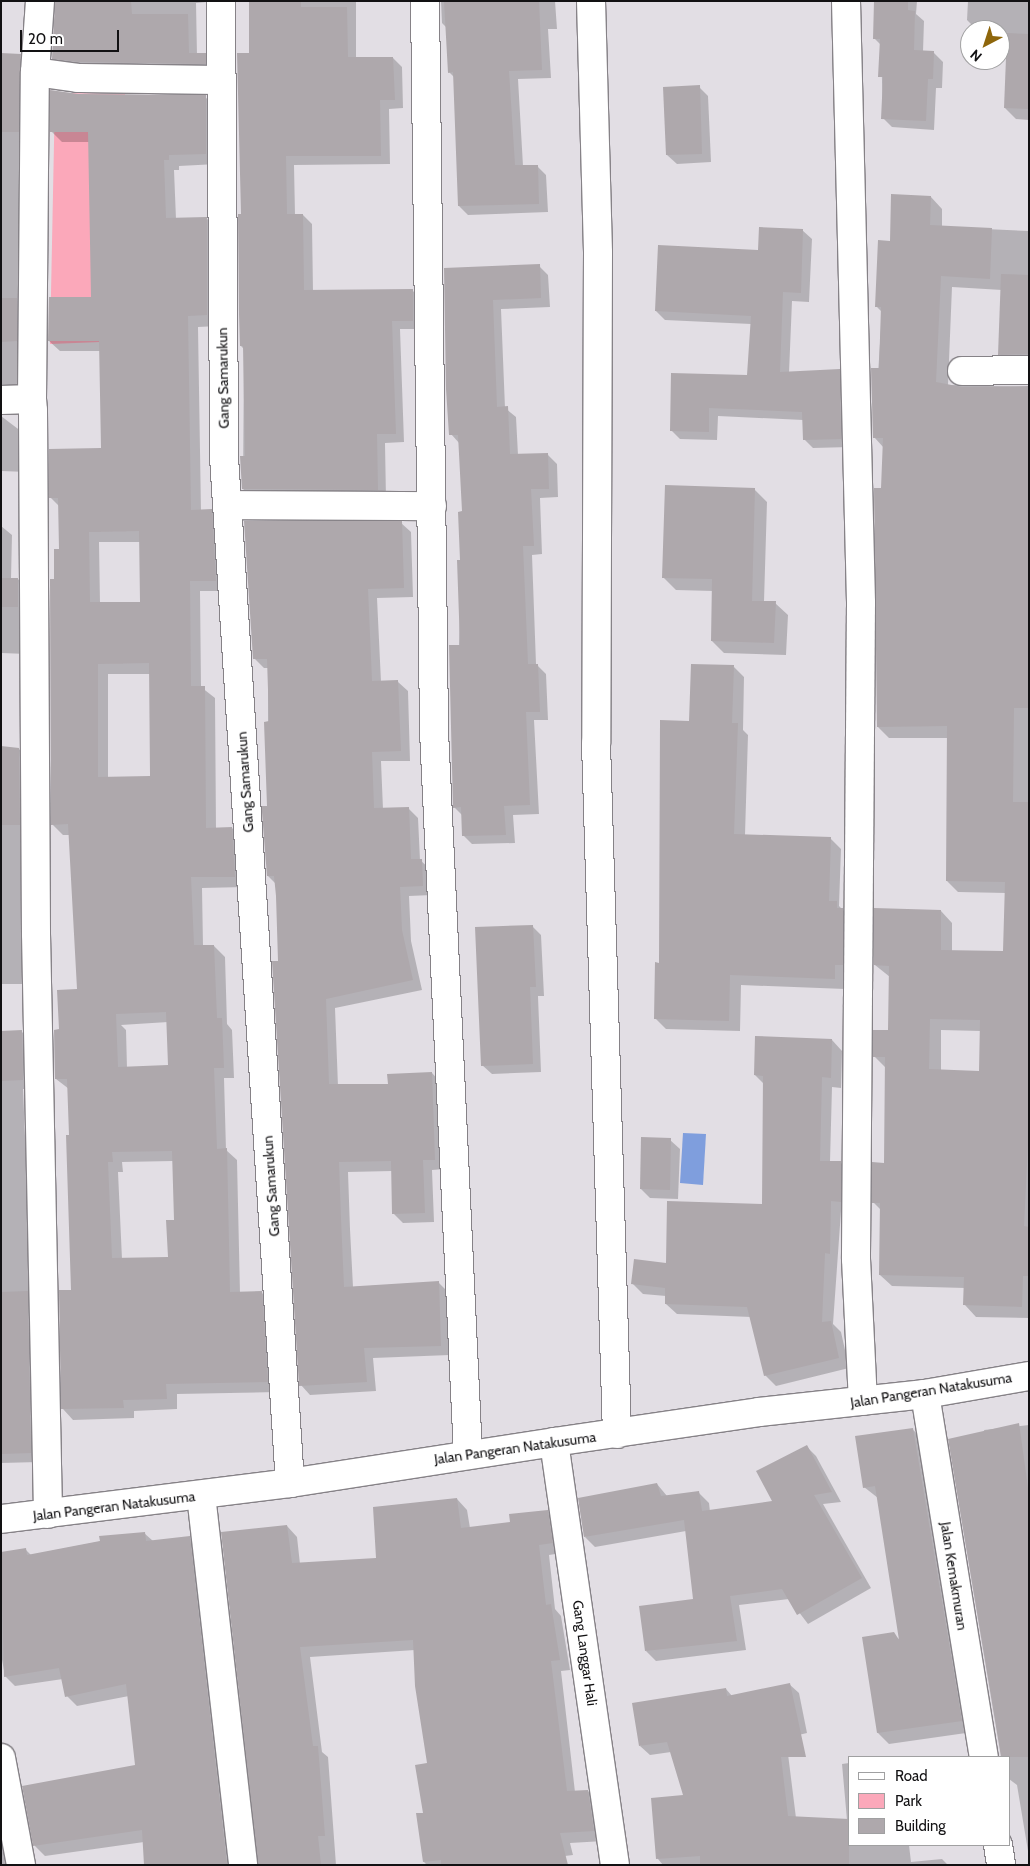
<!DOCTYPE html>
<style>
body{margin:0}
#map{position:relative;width:1030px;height:1866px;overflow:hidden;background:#e2dee4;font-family:Cabin,sans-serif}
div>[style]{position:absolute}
.green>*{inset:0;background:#fba8ba}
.water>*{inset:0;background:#7f9edd}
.shadow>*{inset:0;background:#0003}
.building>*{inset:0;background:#aea8ac}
.roads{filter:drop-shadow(1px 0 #868287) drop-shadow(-1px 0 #868287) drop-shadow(0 1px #868287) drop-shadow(0 -1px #868287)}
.street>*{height:28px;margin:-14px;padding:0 14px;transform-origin:14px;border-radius:14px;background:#fff}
.secondary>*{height:28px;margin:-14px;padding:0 14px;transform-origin:14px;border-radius:14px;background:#fff}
span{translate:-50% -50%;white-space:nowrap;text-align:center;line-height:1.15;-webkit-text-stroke:4px #fff;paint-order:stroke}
.street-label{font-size:14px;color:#121113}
.frame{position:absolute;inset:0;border:2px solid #121113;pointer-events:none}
.legend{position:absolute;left:848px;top:1756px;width:162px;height:90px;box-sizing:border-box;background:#fff;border:1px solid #a0a0a1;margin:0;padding:6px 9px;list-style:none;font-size:15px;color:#121113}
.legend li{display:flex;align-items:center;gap:10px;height:25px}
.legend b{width:25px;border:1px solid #a0a0a1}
.north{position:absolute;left:960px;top:20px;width:50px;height:50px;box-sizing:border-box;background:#fff;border:1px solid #a0a0a1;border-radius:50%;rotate:220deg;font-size:14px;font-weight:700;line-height:20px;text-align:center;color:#121113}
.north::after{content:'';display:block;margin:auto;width:18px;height:22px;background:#8e660b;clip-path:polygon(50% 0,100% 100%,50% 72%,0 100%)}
.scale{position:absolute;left:20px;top:30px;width:99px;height:22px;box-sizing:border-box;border:2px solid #121113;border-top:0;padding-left:6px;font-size:15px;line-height:18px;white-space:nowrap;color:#121113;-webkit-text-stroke:4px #fff;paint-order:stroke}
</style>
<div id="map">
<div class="green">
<i style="clip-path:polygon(55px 93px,125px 94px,126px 341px,50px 344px)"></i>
</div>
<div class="water">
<i style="clip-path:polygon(683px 1133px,706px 1134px,703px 1185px,680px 1183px)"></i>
</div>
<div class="shadow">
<i style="clip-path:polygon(57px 1px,218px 1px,196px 3px,197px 55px,205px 54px,214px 63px,214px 73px,62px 67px,53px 58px)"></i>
<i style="clip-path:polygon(243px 1px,356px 1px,356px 59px,393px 58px,402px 67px,403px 108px,389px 109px,390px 164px,294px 165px,295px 215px,303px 215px,312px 224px,313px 291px,412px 290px,421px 299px,422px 329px,400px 329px,404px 442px,385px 443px,386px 499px,252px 498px,243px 489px,244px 349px,241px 346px,251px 54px,250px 2px)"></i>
<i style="clip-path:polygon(441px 1px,555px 1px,557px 29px,548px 29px,551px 78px,518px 79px,523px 166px,537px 166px,546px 175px,548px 212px,468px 215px,459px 206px,455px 78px,449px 72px,447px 28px,442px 23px)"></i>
<i style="clip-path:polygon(875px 1px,917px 1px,916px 14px,924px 21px,923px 52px,934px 53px,943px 62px,942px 88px,936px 88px,934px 130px,892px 127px,883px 118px,881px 45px,874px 38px)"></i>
<i style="clip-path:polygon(968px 1px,1029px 1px,1029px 120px,1016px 119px,1005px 108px,1008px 33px,977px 30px,967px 20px)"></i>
<i style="clip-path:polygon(1px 54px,20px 55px,30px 64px,21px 176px,19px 231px,27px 239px,20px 351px,16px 393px,1px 397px)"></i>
<i style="clip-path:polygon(699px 87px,708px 96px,711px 162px,677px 164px,667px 155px)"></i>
<i style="clip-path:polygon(evenodd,78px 95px,205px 97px,216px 107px,217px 164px,179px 166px,179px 170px,174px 170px,176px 219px,206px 218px,217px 228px,218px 326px,198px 327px,201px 511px,211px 511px,222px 521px,226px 591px,200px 591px,201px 687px,215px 698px,216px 829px,232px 828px,242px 839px,245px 887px,202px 888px,203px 946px,214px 946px,225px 957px,227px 1024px,232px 1030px,234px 1078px,224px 1078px,226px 1150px,237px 1160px,240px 1293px,261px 1292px,272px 1303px,278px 1392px,177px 1394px,177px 1409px,134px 1411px,134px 1418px,73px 1420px,63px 1409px,73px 1291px,70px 1136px,69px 1089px,56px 1079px,115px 1020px,70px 835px,63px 835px,52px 824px,55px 581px,60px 551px,60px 507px,50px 497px,102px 450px,100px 351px,60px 351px,49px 341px,92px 298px,89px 142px,62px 142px,51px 131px,78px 95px,99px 542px,140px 542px,141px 603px,100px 603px,99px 542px,78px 95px,108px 674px,150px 674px,151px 777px,108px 778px,108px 674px,78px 95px,168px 1022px,169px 1066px,127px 1068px,126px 1030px,121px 1025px,168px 1022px,78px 95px,173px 1161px,175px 1221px,169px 1258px,122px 1259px,118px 1172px,123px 1172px,122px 1162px,173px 1161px)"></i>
<i style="clip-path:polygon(evenodd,931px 197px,942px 209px,942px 227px,1029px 231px,1029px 367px,1011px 366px,1000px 354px,1002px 290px,952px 287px,948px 385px,1029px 387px,1029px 1318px,976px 1317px,965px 1305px,965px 1288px,892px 1286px,880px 1275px,881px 1210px,873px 1202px,885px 1164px,886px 1068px,874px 1056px,890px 1031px,890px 977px,875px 965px,941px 911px,952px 923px,952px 951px,1004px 952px,1006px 893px,958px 892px,947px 881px,948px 738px,889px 738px,878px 727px,884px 448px,874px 437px,882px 312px,877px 307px,891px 242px,931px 197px,941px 1030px,981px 1031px,980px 1072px,941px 1071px,941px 1030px)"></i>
<i style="clip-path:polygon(802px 230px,812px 239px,809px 302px,792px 301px,789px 373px,839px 371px,848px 380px,850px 447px,813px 448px,804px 439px,803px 420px,718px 416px,717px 440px,680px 439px,671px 430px,749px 376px,751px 324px,665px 320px,656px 311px,759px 251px)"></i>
<i style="clip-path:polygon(539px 266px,548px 275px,550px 307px,501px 309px,505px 408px,516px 417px,518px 455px,548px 455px,557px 464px,558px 497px,540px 498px,542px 554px,532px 555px,536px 664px,546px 674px,548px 720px,534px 720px,539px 814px,513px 815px,515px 843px,472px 844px,463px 835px,462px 815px,454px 807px,463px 513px,460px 444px,451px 434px,445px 269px)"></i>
<i style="clip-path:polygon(1px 416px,26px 435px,27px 472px,1px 471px)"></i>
<i style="clip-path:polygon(754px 489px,767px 502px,764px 602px,775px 603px,788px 615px,786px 655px,724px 653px,712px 641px,713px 591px,676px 590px,663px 577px)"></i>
<i style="clip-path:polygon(401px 523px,411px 532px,413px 597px,377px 598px,381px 682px,398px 682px,408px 691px,410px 761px,381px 761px,383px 809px,408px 808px,418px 818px,420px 860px,431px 870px,432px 895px,409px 896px,411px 941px,422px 990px,335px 1008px,338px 1086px,389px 1085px,432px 1073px,441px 1083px,444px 1169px,432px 1170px,434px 1222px,403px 1223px,393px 1213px,392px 1171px,348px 1172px,350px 1229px,353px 1287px,438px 1282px,448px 1292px,450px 1355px,373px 1358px,376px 1391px,310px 1395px,301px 1385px,276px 884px,268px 876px,268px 668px,264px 668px,254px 658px)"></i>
<i style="clip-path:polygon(1px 526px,12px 535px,11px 579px,18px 579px,27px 589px,27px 654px,1px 653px)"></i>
<i style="clip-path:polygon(734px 667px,744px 677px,743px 730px,748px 735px,745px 835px,830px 838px,841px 849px,839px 906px,853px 920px,845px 989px,741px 985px,740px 1031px,666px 1029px,655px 1018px,691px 723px)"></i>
<i style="clip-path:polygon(1px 748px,19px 749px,30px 760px,26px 891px,21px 891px,24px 984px,1px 984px)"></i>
<i style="clip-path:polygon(532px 926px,541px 935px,544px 996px,538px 996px,541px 1072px,492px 1074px,482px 1065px)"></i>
<i style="clip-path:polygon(1px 1032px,22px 1032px,31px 1041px,32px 1089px,23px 1089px,39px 1462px,1px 1463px)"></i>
<i style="clip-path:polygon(832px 1040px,842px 1051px,841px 1088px,832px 1087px,830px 1162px,841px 1163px,851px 1173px,851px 1212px,841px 1211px,833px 1324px,841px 1332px,849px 1368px,776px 1386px,765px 1375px,751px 1317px,677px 1314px,666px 1304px,666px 1296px,643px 1294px,632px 1283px,763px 1205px,764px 1084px,755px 1075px)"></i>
<i style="clip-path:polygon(670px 1140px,680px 1149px,678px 1199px,650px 1198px,641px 1189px)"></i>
<i style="clip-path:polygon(1029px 1425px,1029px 1857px,1017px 1785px,1009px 1779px,1009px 1757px,1003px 1757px,950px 1440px,985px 1434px,984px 1430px)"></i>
<i style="clip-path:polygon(912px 1429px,924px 1440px,973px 1732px,889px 1744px,878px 1733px,893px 1634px,900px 1640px,878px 1498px,864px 1487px)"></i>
<i style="clip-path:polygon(806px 1446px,816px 1456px,841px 1502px,823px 1504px,871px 1588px,808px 1624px,789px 1599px,739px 1605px,746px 1650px,656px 1661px,646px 1651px,694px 1600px,686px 1531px,595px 1547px,585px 1537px,657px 1484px,667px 1496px,699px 1493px,709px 1503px,710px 1512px,774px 1502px)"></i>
<i style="clip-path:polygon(457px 1499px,467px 1510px,470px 1528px,511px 1523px,548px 1511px,558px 1522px,562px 1553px,549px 1555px,555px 1609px,561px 1616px,570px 1670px,561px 1671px,575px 1792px,588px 1791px,598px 1802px,604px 1841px,570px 1843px,573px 1855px,492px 1865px,427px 1865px,424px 1862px,424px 1814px,429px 1764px,415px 1650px,310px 1657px,322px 1752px,328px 1757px,336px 1865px,259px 1865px,287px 1526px,297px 1537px,300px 1564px,378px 1560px)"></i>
<i style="clip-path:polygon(144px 1533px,153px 1541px,189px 1537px,200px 1548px,236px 1865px,146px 1865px,144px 1842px,45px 1856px,35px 1846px,24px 1787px,136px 1766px,129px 1696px,77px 1706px,67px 1696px,63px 1679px,15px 1686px,5px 1676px,1px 1654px,1px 1554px,26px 1550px,31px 1555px)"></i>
<i style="clip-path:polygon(789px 1684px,799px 1693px,807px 1733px,786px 1738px,796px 1818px,847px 1820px,842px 1764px,849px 1763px,849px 1845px,909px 1845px,911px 1862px,942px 1859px,948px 1865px,663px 1865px,658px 1859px,652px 1799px,685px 1796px,671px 1752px,650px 1755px,640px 1746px,726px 1689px,732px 1696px)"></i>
<i style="clip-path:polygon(1px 1805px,12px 1861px,6px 1862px,6px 1865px,1px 1865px)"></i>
</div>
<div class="building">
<i style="clip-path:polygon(55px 1px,131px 1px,132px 14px,188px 14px,189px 53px,206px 53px,206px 64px,79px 62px,52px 59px)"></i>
<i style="clip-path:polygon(249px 1px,301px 1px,301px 7px,347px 7px,348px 57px,393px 57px,395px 100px,380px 100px,381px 156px,286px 156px,287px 214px,303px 214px,304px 290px,413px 289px,413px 321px,392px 321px,396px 434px,377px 434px,378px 490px,242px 489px,240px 456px,245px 456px,243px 346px,240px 346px,239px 314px,238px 214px,241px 214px,237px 53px,249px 53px)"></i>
<i style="clip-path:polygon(444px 1px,539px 1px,542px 70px,509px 71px,515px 165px,538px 165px,539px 204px,458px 206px,453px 72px,448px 73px)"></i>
<i style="clip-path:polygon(874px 1px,908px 1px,908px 10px,915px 11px,914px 50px,934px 51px,933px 79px,928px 79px,926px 121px,881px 119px,883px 77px,878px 77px,880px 39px,873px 39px)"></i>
<i style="clip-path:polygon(1007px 33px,1029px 34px,1029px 109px,1004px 108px)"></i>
<i style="clip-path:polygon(1px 53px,21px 54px,19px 132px,1px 132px)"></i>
<i style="clip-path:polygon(700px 85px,702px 154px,666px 155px,663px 87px)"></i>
<i style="clip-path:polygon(evenodd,50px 90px,78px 94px,206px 95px,206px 154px,169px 155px,169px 160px,164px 160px,166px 218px,207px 217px,207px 315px,188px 316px,191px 510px,212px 509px,216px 581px,190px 581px,191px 686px,205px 686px,206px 828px,232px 827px,235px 877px,191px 877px,194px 945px,214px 945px,217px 1018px,222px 1018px,224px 1068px,214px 1068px,217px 1149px,227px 1148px,230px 1292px,262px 1291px,268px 1382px,166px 1384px,167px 1399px,123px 1400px,124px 1408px,61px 1409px,59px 1290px,71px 1290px,66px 1135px,69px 1135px,67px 1079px,55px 1079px,54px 1030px,59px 1029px,57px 990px,77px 989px,68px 824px,51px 825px,50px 579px,54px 579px,54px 549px,59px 549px,58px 498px,49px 498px,49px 449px,101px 448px,99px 341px,48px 341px,49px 297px,91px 297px,88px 132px,50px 132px,50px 90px,139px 531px,140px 602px,90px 602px,89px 532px,139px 531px,50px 90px,149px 663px,150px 776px,98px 777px,98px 664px,149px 663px,50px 90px,166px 1012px,168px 1065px,118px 1067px,116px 1014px,166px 1012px,50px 90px,172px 1151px,174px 1220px,166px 1220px,168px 1257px,112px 1258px,108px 1162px,113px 1162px,112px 1152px,172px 1151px)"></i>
<i style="clip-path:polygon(evenodd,891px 194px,931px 196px,930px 225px,992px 228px,990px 279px,941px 276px,936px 382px,962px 387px,1029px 386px,1029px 708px,1014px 708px,1013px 802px,1029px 802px,1029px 1123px,1024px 1226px,1029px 1227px,1029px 1276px,1023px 1276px,1022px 1307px,963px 1305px,964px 1277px,879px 1275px,880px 1203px,872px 1203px,872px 1162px,884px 1163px,885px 1057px,873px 1057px,873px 1030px,888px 1030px,889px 966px,874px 965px,874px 908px,941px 910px,941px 950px,1003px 951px,1005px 882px,946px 881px,947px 726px,877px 727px,874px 488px,881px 488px,883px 438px,873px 438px,871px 368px,879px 368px,881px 307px,875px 307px,878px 240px,890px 241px,891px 194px,930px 1019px,980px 1020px,979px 1071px,929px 1069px,930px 1019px)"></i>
<i style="clip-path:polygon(759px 227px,803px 229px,801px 293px,783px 292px,780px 372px,840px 369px,841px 439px,803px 440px,802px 412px,709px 408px,709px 432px,670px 431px,671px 373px,747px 375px,751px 316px,655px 311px,658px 245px,758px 250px)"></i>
<i style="clip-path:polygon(540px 264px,541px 298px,493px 300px,497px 407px,508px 406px,510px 454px,548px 453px,549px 489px,531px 489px,534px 546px,523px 546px,528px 664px,538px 664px,540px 712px,526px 712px,530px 805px,504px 806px,506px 835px,462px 836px,461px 807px,453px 808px,449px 645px,460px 645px,457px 560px,460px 560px,458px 512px,462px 511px,458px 435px,449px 435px,446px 389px,444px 268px)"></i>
<i style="clip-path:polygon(1001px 274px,1029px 275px,1029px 354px,998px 355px)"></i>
<i style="clip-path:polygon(1px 298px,17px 298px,17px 341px,1px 342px)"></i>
<i style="clip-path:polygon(665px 485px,755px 488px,752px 601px,776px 601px,774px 643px,711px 641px,712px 579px,662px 578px)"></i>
<i style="clip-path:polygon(244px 521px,402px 521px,404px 588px,368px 589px,372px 681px,398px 680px,401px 751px,372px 752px,374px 808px,409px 807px,411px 859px,422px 859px,423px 886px,400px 887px,402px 930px,413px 980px,326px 999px,329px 1084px,388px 1084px,387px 1074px,432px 1072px,435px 1160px,423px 1160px,425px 1213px,392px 1214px,391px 1161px,339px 1162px,341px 1219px,344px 1287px,439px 1281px,441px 1346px,364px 1348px,367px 1382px,299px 1386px,272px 961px,278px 961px,276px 896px,274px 876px,267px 876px,262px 812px,262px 806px,267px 806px,264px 722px,269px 721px,267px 659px,253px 659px)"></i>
<i style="clip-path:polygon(1px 578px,18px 578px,18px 607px,1px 607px)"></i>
<i style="clip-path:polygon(691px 664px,734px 665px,732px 723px,738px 723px,734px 834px,831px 837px,829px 901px,837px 901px,837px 908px,843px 908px,843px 965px,835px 965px,835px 979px,730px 975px,729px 1021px,654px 1019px,655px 962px,659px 963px,660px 720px,689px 721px)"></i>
<i style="clip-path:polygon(1px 746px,19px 748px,20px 825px,1px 825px)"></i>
<i style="clip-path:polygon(533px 925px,536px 987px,530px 987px,533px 1064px,481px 1066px,475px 927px)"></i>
<i style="clip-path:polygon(22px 1030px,23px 1080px,1px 1081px,1px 1031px)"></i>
<i style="clip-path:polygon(755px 1036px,832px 1039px,831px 1078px,822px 1077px,820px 1161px,841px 1161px,841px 1202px,831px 1201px,830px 1254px,825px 1253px,822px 1322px,831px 1321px,839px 1358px,764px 1376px,747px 1307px,665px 1304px,665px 1288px,631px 1284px,634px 1259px,666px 1263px,667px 1201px,762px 1204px,763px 1076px,754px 1075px)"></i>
<i style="clip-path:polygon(641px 1137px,671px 1138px,670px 1190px,640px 1189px)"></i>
<i style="clip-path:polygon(28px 1291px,31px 1453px,1px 1454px,1px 1292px)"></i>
<i style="clip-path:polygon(1019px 1423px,1029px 1495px,1029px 1757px,1001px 1757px,948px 1439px)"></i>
<i style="clip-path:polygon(913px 1428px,962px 1721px,877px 1733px,862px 1637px,894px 1632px,899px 1640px,875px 1486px,863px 1488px,855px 1436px)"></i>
<i style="clip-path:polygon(807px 1445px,832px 1492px,814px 1495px,862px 1578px,797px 1615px,782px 1589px,730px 1596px,737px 1641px,645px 1651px,639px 1606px,693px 1599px,684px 1520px,584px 1537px,578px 1498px,657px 1483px,661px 1496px,699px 1491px,702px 1511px,772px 1501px,756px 1471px)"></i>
<i style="clip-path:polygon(457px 1498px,461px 1528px,510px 1522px,509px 1514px,548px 1510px,553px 1543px,539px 1545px,546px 1605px,551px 1604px,560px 1660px,551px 1661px,567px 1791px,588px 1790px,594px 1831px,560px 1833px,568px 1865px,441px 1865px,441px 1860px,423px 1862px,416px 1813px,423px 1813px,415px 1765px,427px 1763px,415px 1686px,413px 1640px,300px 1647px,313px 1746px,318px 1746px,325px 1836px,318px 1836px,321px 1865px,258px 1865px,221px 1532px,287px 1525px,292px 1563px,376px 1558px,373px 1507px)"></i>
<i style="clip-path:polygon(145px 1532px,146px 1541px,190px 1536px,227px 1865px,144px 1865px,142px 1830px,33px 1846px,22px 1786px,135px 1765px,126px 1684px,65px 1697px,59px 1668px,4px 1677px,1px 1552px,26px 1548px,27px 1555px,100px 1541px,99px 1536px)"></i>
<i style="clip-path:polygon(790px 1683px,806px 1757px,781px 1757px,788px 1816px,849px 1819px,849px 1865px,700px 1865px,700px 1856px,656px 1859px,651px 1798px,683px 1795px,667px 1742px,639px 1746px,632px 1703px,726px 1688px,727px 1696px)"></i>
</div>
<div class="roads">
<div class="street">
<i style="left:40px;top:1px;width:71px;rotate:94deg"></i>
<i style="left:35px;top:72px;width:43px;rotate:7.9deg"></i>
<i style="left:78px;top:78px;width:142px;rotate:0.8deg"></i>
<i style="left:221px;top:1px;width:456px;rotate:89.6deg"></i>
<i style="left:224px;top:457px;width:1028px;rotate:86.32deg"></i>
<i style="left:425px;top:1px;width:730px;rotate:89.29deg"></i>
<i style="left:434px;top:731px;width:724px;rotate:87.31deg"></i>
<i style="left:591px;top:1px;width:252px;rotate:88.4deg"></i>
<i style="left:598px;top:253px;width:490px;rotate:90.2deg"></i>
<i style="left:596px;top:743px;width:691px;rotate:88.26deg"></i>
<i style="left:846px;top:1px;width:602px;rotate:88.57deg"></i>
<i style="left:861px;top:603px;width:656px;rotate:90.44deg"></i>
<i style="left:856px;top:1259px;width:142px;rotate:87.2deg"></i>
<i style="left:962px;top:371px;width:67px;rotate:-0.9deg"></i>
<i style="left:32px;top:399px;width:327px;rotate:-89.5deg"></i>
<i style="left:1px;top:400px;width:31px;rotate:-2deg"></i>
<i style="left:32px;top:399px;width:12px;rotate:85deg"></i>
<i style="left:33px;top:411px;width:523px;rotate:89.67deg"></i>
<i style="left:36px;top:934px;width:580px;rotate:88.81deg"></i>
<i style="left:227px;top:505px;width:205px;rotate:0.3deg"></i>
<i style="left:925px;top:1394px;width:368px;rotate:80.8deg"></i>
<i style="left:554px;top:1442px;width:427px;rotate:81.8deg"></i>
<i style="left:201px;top:1495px;width:372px;rotate:83.5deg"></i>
<i style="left:1px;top:1758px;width:109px;rotate:79.4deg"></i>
<i style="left:998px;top:1845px;width:20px;rotate:81deg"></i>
</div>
<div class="secondary">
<i style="left:1px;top:1519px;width:291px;rotate:-7.1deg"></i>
<i style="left:290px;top:1483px;width:267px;rotate:-8.8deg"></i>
<i style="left:554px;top:1442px;width:207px;rotate:-8.3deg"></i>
<i style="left:759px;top:1412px;width:167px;rotate:-6.2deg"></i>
<i style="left:925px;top:1394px;width:106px;rotate:-9.8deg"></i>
</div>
</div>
<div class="street-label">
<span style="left:223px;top:378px;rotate:-91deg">Gang Samarukun</span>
<span style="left:245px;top:782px;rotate:-94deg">Gang Samarukun</span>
<span style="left:271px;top:1186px;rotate:-94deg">Gang Samarukun</span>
<span style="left:931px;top:1390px;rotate:-9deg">Jalan Pangeran Natakusuma</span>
<span style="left:515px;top:1448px;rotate:-8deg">Jalan Pangeran Natakusuma</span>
<span style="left:114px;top:1506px;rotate:-7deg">Jalan Pangeran Natakusuma</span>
<span style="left:954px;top:1576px;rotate:81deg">Jalan Kemakmuran</span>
<span style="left:585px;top:1653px;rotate:82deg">Gang Langgar Hali</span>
</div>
<div class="frame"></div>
<ul class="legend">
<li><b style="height:6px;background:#fff"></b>Road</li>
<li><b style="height:14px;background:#fba8ba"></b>Park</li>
<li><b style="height:14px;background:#aea8ac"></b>Building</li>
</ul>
<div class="north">N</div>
<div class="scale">20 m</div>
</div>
